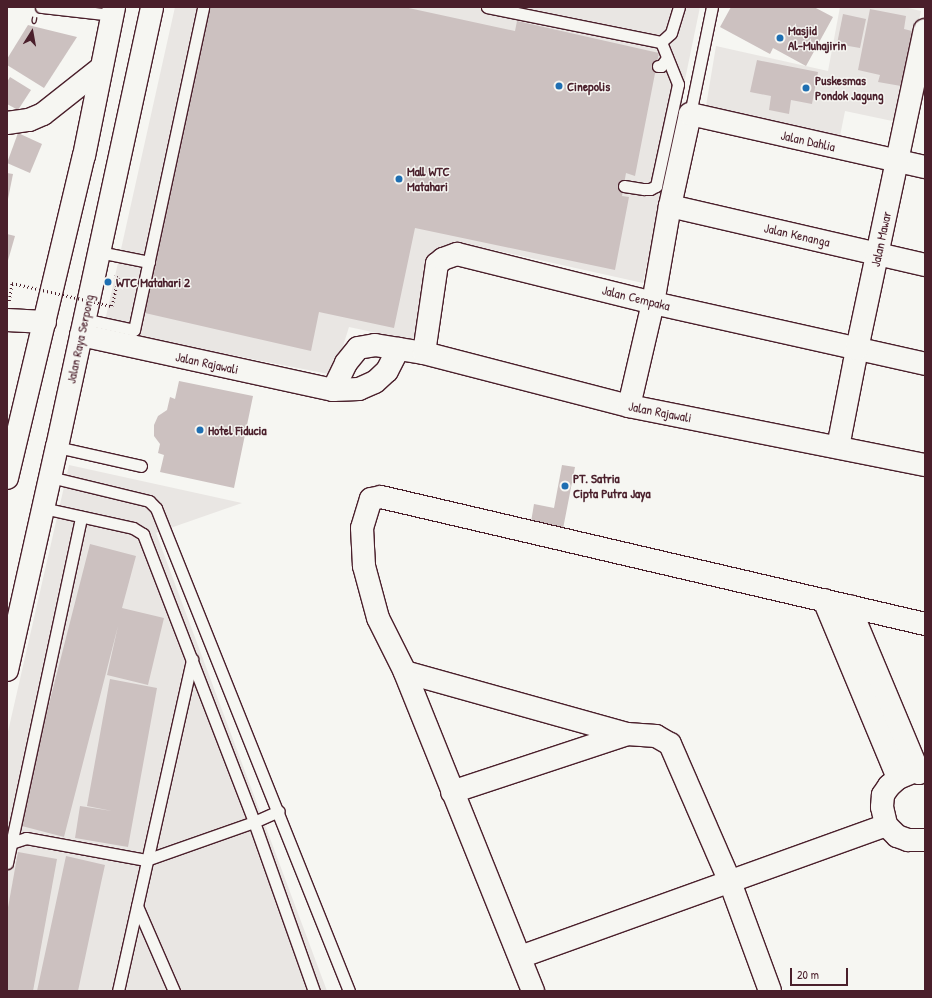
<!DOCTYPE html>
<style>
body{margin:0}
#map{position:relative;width:932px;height:998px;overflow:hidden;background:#f6f6f2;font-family:"Patrick Hand",sans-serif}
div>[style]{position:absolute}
.built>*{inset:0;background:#e9e6e3}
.building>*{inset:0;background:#ccc1c0}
.path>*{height:2.5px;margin-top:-1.25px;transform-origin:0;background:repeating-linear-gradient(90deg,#4a1f2b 0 1px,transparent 0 4px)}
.roads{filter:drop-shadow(1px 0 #4a1f2b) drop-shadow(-1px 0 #4a1f2b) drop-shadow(0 1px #4a1f2b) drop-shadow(0 -1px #4a1f2b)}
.lane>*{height:11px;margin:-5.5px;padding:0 5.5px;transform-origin:5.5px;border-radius:5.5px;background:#f6f6f2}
.street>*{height:22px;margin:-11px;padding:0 11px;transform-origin:11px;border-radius:11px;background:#f6f6f2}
.primary>*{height:22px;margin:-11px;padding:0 11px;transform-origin:11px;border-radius:11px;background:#f6f6f2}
.path-bridge>*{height:2.5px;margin-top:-1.25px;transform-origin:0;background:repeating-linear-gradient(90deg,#4a1f2b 0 1px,transparent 0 4px)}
.dots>*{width:11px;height:11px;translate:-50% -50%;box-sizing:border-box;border:2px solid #f6f6f2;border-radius:50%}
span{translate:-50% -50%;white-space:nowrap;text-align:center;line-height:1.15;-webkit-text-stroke:3px #f6f6f2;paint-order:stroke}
.poi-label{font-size:13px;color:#4a1f2b;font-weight:700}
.left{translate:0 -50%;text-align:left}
.street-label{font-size:13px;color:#4a1f2b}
.frame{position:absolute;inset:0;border:8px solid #4a1f2b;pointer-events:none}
.north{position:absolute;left:12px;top:12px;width:40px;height:40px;-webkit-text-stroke:3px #f6f6f2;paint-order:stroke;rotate:11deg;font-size:11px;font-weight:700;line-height:16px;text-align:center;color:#4a1f2b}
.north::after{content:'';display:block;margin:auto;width:14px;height:18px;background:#4a1f2b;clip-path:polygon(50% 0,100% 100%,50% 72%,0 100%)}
.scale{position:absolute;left:790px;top:968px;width:58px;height:18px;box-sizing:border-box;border:2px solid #4a1f2b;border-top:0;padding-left:5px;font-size:12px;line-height:14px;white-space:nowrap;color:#4a1f2b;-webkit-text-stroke:3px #f6f6f2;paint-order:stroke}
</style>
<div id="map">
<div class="built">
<i style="clip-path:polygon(175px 7px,700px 7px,643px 283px,454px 241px,433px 345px,349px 327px,334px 375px,103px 330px)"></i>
<i style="clip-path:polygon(840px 7px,904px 7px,921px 11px,897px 122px,845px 111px,840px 136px,706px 106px,716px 46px,828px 71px)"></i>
<i style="clip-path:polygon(69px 465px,242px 503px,156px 533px,327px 991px,7px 991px,7px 736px)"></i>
</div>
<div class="building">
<i style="clip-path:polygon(210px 7px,404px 7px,515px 31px,517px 21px,659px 53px,635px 176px,626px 173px,622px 196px,629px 197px,615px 270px,415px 228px,394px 328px,319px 312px,311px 351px,145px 313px)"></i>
<i style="clip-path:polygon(731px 7px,814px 7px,833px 17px,806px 66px,773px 48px,770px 54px,720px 27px)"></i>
<i style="clip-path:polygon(870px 9px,906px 16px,904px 29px,912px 31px,901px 86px,878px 82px,880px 75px,858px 70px)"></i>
<i style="clip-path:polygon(843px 14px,866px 19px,860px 48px,837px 44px)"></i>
<i style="clip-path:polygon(28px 25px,77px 37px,44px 88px,7px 65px,7px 59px)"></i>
<i style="clip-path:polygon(757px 60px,818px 72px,812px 104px,791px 100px,789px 114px,769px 110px,771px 96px,750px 92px)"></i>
<i style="clip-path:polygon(10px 77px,31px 90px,18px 110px,7px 104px,7px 82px)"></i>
<i style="clip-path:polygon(18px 133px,42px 144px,30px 173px,7px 163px)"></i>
<i style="clip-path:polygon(7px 173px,13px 174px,8px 199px,7px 198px)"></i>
<i style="clip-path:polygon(7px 234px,15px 236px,7px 264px)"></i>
<i style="clip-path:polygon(179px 381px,253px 396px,234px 488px,160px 472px,164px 455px,158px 453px,160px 444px,154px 436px,154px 425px,158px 416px,167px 410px,170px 397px,175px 399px)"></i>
<i style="clip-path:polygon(562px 465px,575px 467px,562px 534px,530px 528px,534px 504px,554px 508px)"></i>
<i style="clip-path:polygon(90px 544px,136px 556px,122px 608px,164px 618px,148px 685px,107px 675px,118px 626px,64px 837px,18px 825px)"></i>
<i style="clip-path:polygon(110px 679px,157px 688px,128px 847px,75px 838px,80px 806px,112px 811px,87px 806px)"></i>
<i style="clip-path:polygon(18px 852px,57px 859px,33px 991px,7px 991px,7px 913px)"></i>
<i style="clip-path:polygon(66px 856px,105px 865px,101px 883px,78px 991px,37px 991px)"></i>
</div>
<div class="path">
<i style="left:9px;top:301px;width:18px;rotate:-81deg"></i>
<i style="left:112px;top:306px;width:29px;rotate:-78deg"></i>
<i style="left:118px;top:278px;width:4px;rotate:-166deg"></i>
</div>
<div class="roads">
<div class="lane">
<i style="left:41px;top:7px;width:71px;rotate:6.4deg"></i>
<i style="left:487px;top:7px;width:177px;rotate:11.4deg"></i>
<i style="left:661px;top:42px;width:13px;rotate:-42deg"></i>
<i style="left:671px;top:33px;width:27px;rotate:-73deg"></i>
<i style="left:658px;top:66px;width:3px"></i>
<i style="left:661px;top:66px;width:10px;rotate:-53deg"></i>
<i style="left:690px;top:114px;width:109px;rotate:-78.4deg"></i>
<i style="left:624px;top:186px;width:20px;rotate:9deg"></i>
<i style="left:644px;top:189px;width:6px"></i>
<i style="left:650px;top:189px;width:7px;rotate:-27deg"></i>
<i style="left:656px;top:186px;width:104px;rotate:-77.8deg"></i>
<i style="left:678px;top:84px;width:45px;rotate:-112deg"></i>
<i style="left:99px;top:252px;width:51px;rotate:11.3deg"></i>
<i style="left:84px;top:319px;width:51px;rotate:12.4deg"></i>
<i style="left:134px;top:330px;width:330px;rotate:-77.9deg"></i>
<i style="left:57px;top:447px;width:86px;rotate:12.7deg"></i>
<i style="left:50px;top:477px;width:102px;rotate:13.6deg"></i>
<i style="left:149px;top:501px;width:10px;rotate:45deg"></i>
<i style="left:156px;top:508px;width:520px;rotate:68.22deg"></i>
<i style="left:43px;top:508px;width:92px;rotate:12.5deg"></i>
<i style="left:133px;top:528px;width:12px;rotate:31deg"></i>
<i style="left:143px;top:534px;width:309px;rotate:68.9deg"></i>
<i style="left:254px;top:822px;width:179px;rotate:70.5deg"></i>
<i style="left:7px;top:842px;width:4px;rotate:14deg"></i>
<i style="left:11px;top:843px;width:16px;rotate:-18deg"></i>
<i style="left:26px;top:838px;width:122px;rotate:10.4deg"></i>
<i style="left:146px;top:860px;width:114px;rotate:-19.4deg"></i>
<i style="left:254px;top:822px;width:27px;rotate:-24deg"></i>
<i style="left:7px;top:863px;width:354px;rotate:-77.9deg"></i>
<i style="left:137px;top:906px;width:93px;rotate:66.5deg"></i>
<i style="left:118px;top:991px;width:340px;rotate:-77.4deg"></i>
</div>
<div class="street">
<i style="left:7px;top:123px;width:22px;rotate:-8deg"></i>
<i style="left:29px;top:120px;width:15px;rotate:-23deg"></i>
<i style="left:43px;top:114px;width:73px;rotate:-38.3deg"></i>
<i style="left:670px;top:206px;width:262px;rotate:13deg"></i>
<i style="left:7px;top:320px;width:38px;rotate:3deg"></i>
<i style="left:81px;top:335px;width:258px;rotate:12.3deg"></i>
<i style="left:333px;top:390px;width:26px;rotate:-2deg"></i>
<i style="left:359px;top:389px;width:17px;rotate:-24deg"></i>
<i style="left:375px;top:382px;width:16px;rotate:-43deg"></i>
<i style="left:387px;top:371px;width:25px;rotate:-63deg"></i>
<i style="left:424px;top:353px;width:90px;rotate:-81.7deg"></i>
<i style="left:437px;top:264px;width:8px;rotate:-40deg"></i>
<i style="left:443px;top:259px;width:15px;rotate:-20deg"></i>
<i style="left:457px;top:254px;width:202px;rotate:14deg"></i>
<i style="left:653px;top:303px;width:279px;rotate:12.6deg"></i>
<i style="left:333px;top:390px;width:30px;rotate:-64deg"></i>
<i style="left:346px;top:363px;width:19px;rotate:-51deg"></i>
<i style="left:358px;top:348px;width:17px;rotate:-10deg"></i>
<i style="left:375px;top:345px;width:50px;rotate:9.3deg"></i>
<i style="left:424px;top:353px;width:212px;rotate:14.5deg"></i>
<i style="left:629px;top:406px;width:302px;rotate:11.3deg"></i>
<i style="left:629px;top:406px;width:106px;rotate:-76.9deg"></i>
<i style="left:653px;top:303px;width:98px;rotate:-80.1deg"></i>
<i style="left:670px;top:206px;width:94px;rotate:-77.7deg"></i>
<i style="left:690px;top:114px;width:241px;rotate:12.7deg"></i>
<i style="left:838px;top:447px;width:100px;rotate:-79deg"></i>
<i style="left:857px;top:349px;width:326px;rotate:-78deg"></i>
<i style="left:824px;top:600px;width:193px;rotate:67.4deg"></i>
<i style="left:849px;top:606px;width:181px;rotate:67.3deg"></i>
<i style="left:405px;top:672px;width:230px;rotate:15.6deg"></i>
<i style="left:627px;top:734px;width:29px;rotate:4deg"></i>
<i style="left:656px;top:736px;width:16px;rotate:30deg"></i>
<i style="left:670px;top:744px;width:150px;rotate:66.5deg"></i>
<i style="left:730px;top:882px;width:116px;rotate:69.8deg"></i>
<i style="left:910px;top:773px;width:13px;rotate:157deg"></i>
<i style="left:898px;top:778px;width:12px;rotate:138deg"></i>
<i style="left:889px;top:786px;width:11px;rotate:124deg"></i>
<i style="left:883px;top:795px;width:12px;rotate:95deg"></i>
<i style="left:882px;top:807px;width:18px;rotate:77deg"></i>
<i style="left:886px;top:825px;width:16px;rotate:45deg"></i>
<i style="left:897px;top:836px;width:12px;rotate:20deg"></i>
<i style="left:908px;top:840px;width:17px"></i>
<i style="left:452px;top:792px;width:184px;rotate:-18.3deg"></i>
<i style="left:520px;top:957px;width:389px;rotate:-19.8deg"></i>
<i style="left:533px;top:991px;width:344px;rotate:-111.9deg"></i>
<i style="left:405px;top:672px;width:60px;rotate:-116.6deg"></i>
<i style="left:378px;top:618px;width:54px;rotate:-105.1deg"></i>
<i style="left:364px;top:566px;width:38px;rotate:-93deg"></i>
<i style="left:362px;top:528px;width:30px;rotate:-73deg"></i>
<i style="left:371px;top:499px;width:10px;rotate:-11deg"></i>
<i style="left:381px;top:497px;width:559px;rotate:13.14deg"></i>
</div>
<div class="primary">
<i style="left:7px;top:478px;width:331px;rotate:-76.6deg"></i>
<i style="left:84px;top:156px;width:152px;rotate:-78.6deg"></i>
<i style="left:7px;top:670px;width:229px;rotate:-77.4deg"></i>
<i style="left:57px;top:447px;width:450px;rotate:-77.8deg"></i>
</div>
</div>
<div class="path-bridge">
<i style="left:12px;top:283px;width:103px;rotate:13deg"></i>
</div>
<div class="dots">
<i style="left:780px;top:38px;background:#1f6fb2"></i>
<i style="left:559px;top:86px;background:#1f6fb2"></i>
<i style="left:806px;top:88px;background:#1f6fb2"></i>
<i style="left:399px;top:179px;background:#1f6fb2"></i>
<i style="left:108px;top:282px;background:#1f6fb2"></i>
<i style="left:200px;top:430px;background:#1f6fb2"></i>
<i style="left:565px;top:486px;background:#1f6fb2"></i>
</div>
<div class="poi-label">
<span class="left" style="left:788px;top:38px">Masjid<br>Al-Muhajirin</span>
<span class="left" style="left:815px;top:88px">Puskesmas<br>Pondok Jagung</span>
<span class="left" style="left:567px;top:86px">Cinepolis</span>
<span class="left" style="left:407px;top:179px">Mall WTC<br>Matahari</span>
<span class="left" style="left:116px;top:282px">WTC Matahari 2</span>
<span class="left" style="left:208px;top:430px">Hotel Fiducia</span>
<span class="left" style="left:573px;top:486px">PT. Satria<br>Cipta Putra Jaya</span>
</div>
<div class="street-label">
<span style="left:808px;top:141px;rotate:13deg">Jalan Dahlia</span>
<span style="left:797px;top:235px;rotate:13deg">Jalan Kenanga</span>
<span style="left:881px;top:239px;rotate:-78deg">Jalan Mawar</span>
<span style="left:636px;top:298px;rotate:14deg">Jalan Cempaka</span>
<span style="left:80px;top:339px;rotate:-78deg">Jalan Raya Serpong</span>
<span style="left:207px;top:363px;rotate:12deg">Jalan Rajawali</span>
<span style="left:660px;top:412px;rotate:11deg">Jalan Rajawali</span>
</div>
<div class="frame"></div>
<div class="north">U</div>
<div class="scale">20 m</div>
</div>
